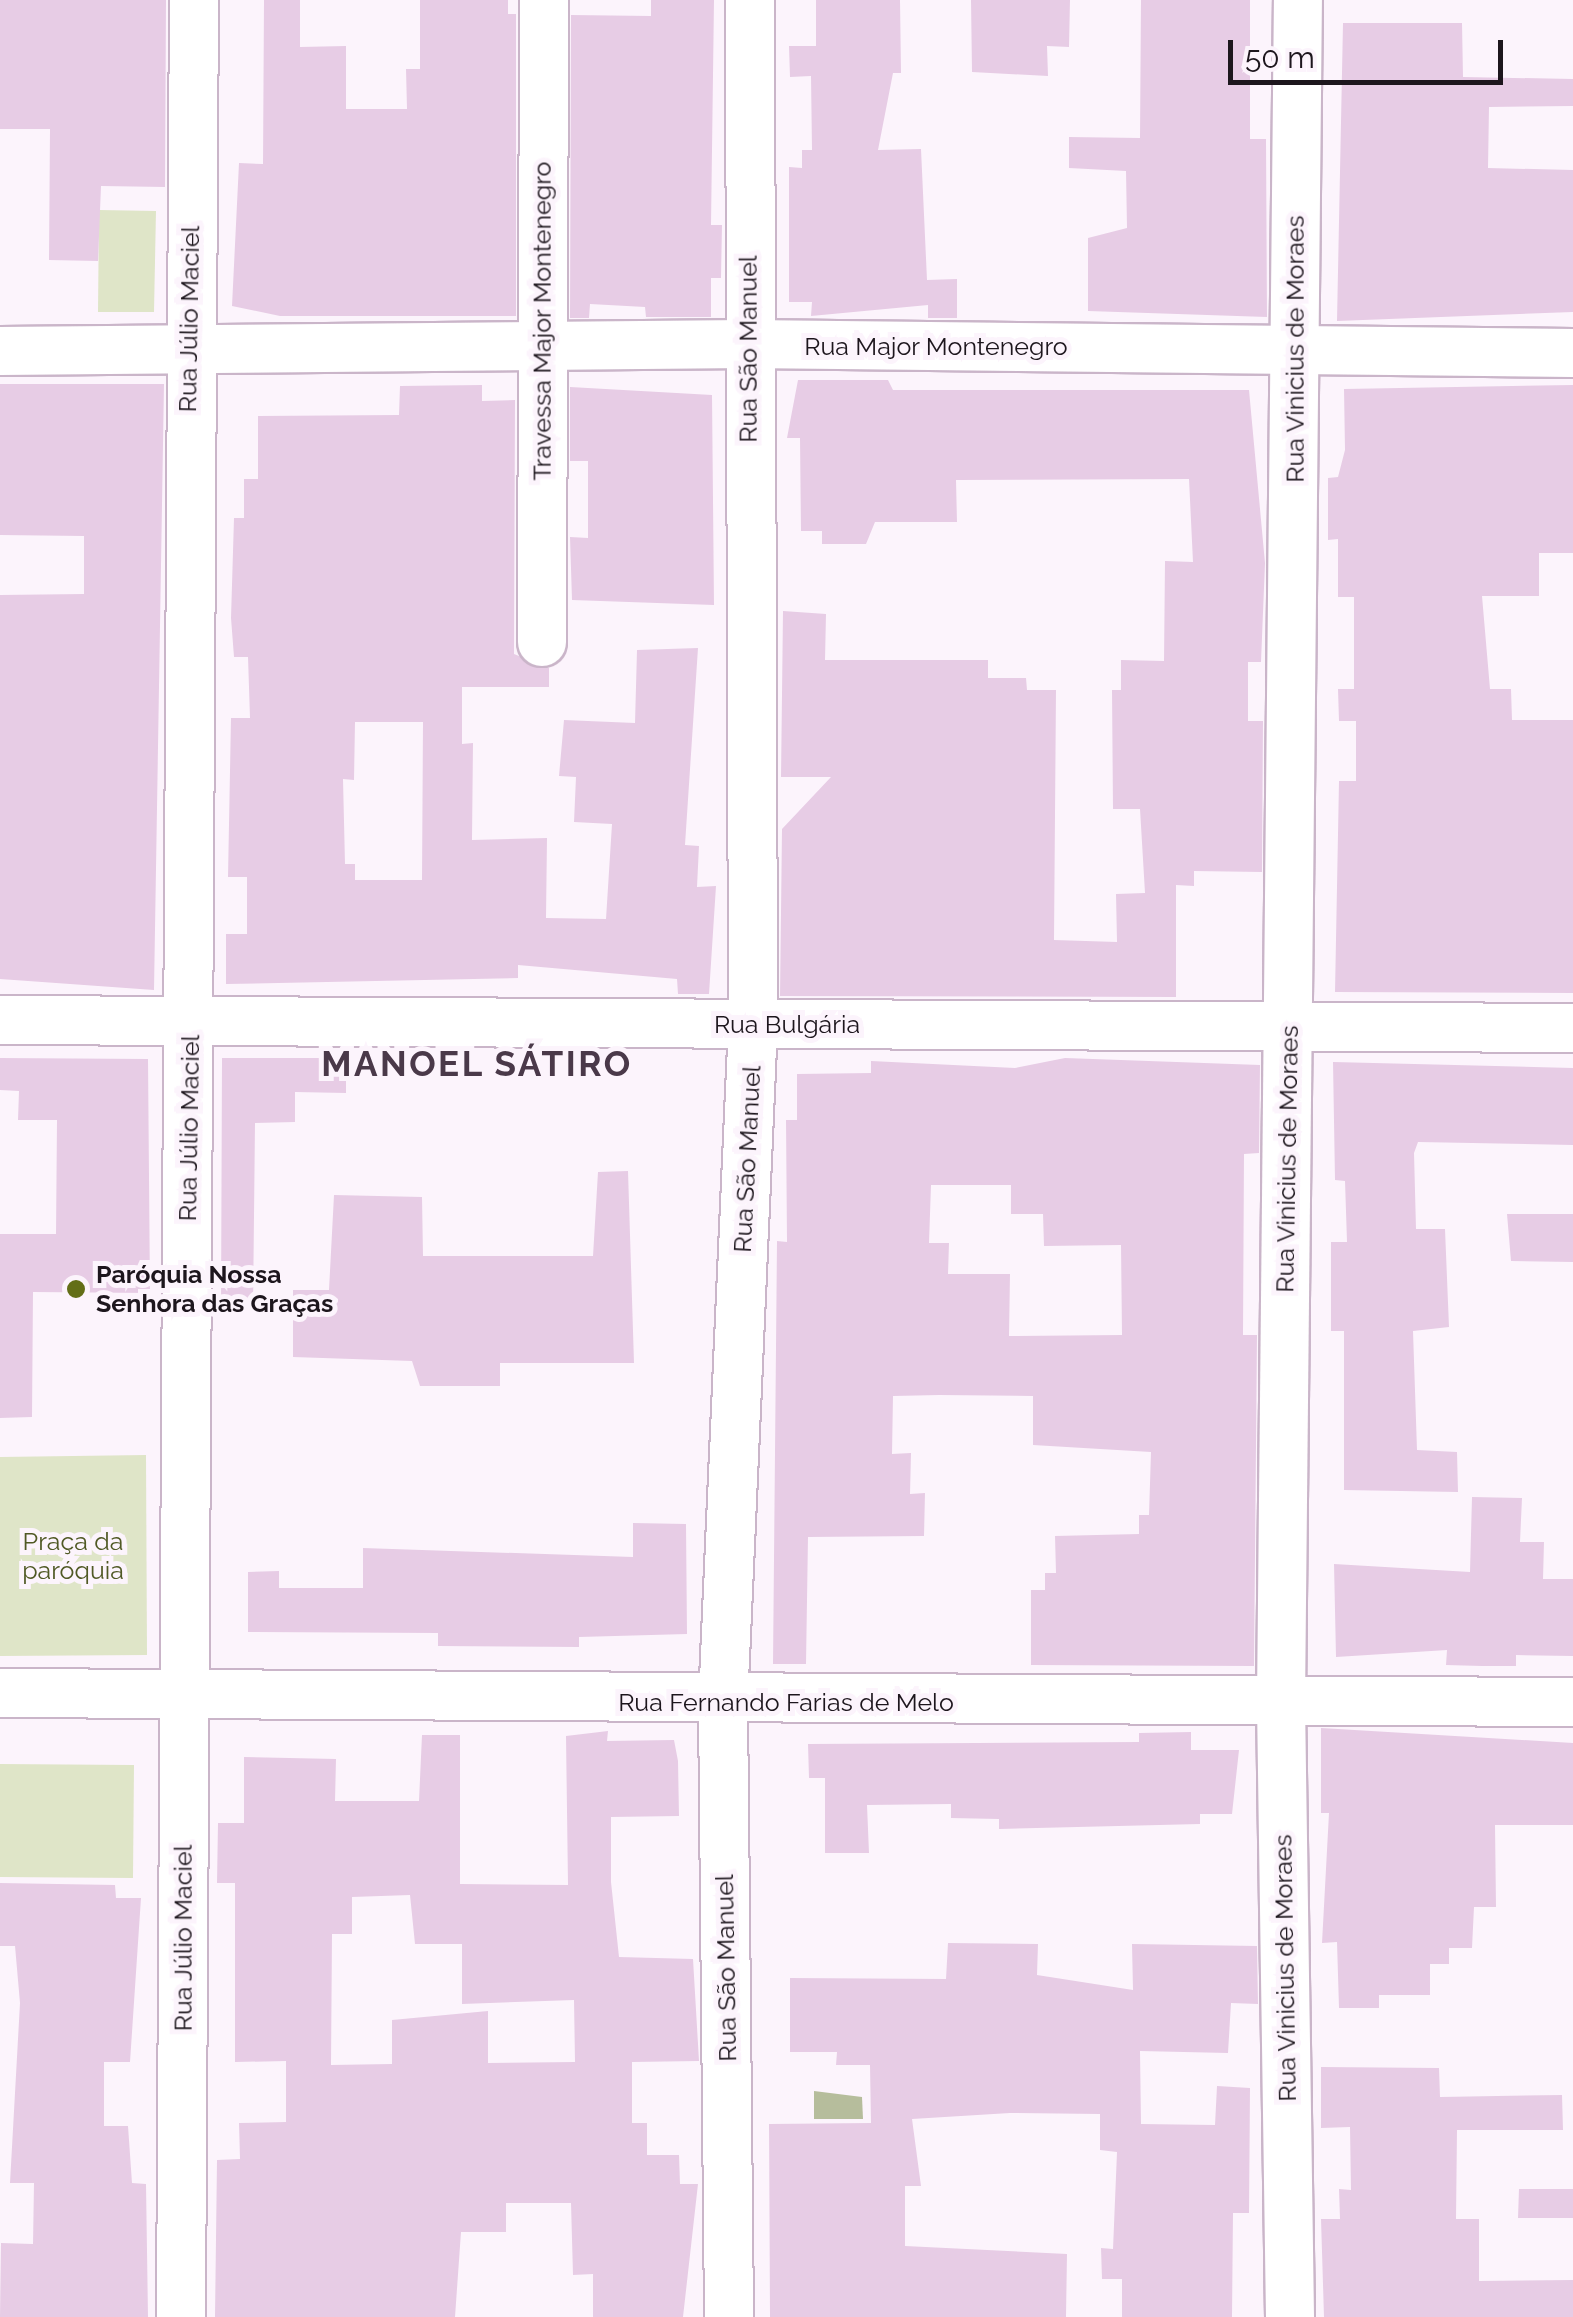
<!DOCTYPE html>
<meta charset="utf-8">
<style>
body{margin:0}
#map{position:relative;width:1573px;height:2317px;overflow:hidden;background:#fcf4fc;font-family:Raleway,sans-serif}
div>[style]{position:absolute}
.green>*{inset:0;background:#dfe5c8}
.water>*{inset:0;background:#b6bd9c}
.building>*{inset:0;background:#e7cce5}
.roads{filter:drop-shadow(2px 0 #cab5c9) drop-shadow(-2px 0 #cab5c9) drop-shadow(0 2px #cab5c9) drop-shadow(0 -2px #cab5c9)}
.minor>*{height:48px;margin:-24px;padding:0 24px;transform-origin:24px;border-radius:24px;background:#fff}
.dots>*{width:28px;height:28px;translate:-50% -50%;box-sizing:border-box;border:5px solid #fcf4fc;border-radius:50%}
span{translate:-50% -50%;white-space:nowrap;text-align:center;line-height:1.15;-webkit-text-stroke:10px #fcf4fc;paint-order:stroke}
.street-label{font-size:25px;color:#1d161d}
.poi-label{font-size:25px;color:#1d161d;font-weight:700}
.left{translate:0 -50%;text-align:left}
.park-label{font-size:25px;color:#505925}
.district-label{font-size:35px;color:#4a3949;font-weight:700;letter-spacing:2.5px}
.scale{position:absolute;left:1228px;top:40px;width:275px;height:45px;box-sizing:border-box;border:5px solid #1d161d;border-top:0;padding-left:12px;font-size:30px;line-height:35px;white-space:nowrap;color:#1d161d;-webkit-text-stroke:8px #fcf4fc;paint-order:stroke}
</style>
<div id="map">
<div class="green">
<i style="clip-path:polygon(99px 210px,156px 211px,154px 312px,98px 312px)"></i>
<i style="clip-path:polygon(146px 1455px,147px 1655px,0 1656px,0 1457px)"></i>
<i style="clip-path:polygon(0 1764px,134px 1765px,133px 1878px,0 1877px)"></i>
</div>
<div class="water">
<i style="clip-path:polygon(814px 2091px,862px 2097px,863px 2119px,814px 2119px)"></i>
</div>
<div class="building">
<i style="clip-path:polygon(0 0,166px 0,165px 187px,101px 186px,98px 261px,49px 260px,50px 129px,0 129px)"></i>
<i style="clip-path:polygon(264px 0,300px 0,300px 47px,346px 46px,346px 109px,407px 109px,406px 69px,420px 69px,420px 0,508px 0,508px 14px,516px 14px,516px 316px,280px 316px,232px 306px,239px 163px,263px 164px)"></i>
<i style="clip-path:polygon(651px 0,714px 0,711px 225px,722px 225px,721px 278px,711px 278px,711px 317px,646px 317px,645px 307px,590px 304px,589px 318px,570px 318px,571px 15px,651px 16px)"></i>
<i style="clip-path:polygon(816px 0,900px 0,901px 73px,893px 73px,878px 150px,921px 149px,927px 280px,957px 279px,957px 318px,928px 318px,928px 305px,811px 316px,812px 302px,789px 302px,789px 167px,802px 168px,802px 150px,812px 150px,811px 76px,790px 77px,789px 46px,816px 46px)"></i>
<i style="clip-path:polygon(971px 0,1070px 0,1069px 47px,1047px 46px,1048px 76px,972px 72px)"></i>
<i style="clip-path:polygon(1141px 0,1250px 0,1250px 139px,1266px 139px,1267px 317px,1088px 311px,1088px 238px,1127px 228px,1126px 171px,1069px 168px,1069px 137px,1140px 138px)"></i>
<i style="clip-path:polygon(1343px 23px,1462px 23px,1463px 77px,1573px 79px,1573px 106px,1489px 107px,1488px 168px,1573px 170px,1573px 312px,1337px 321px)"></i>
<i style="clip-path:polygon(798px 380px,888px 380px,893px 390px,1249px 390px,1265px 563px,1261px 662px,1248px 662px,1248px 721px,1263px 721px,1262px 872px,1194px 871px,1194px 886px,1176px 885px,1176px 997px,780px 996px,782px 829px,831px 777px,781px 777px,783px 611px,826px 614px,825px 660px,988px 660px,988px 678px,1026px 678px,1027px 690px,1056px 690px,1054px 940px,1117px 942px,1116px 894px,1145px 893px,1140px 809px,1113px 809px,1112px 690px,1121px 690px,1121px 660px,1164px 661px,1165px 561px,1193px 562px,1189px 479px,956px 480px,957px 522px,875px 522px,866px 544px,822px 544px,822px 531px,801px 531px,800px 438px,787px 438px)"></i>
<i style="clip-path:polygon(0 384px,164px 384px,154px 990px,0 979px,0 595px,84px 594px,84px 536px,0 535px)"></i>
<i style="clip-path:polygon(evenodd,482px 385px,482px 401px,515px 400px,514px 654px,549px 668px,549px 687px,462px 687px,462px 744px,473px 743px,472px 840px,547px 838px,546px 918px,606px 919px,612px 824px,574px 822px,576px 777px,559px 776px,564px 720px,635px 723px,637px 650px,698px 648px,685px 845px,699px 846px,697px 887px,716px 886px,709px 994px,678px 994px,677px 979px,518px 965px,518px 978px,226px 984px,226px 934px,247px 934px,247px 877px,228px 877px,231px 718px,250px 718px,248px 657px,234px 657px,231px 618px,234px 518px,244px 518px,244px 479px,258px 479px,258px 416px,399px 415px,400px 386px,482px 385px,355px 722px,423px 722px,422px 880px,355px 880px,355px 864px,345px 864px,343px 779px,354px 780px,355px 722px)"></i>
<i style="clip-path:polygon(1573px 385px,1573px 553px,1539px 553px,1539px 596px,1482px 596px,1490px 689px,1511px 689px,1512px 720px,1573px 720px,1573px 993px,1335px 992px,1339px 781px,1356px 781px,1356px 721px,1339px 721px,1338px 689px,1354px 689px,1354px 597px,1338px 597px,1338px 539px,1328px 540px,1328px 478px,1338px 477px,1345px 450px,1344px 389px)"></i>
<i style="clip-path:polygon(570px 387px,712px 395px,714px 605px,572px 600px,570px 537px,588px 538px,588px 461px,570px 461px)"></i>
<i style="clip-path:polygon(0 1058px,148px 1059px,150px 1293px,33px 1292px,32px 1417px,0 1418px,0 1234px,56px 1234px,57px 1120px,18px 1120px,19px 1091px,0 1090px)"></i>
<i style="clip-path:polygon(222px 1058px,346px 1058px,346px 1093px,295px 1092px,295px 1122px,255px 1123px,253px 1309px,221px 1309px)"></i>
<i style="clip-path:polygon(evenodd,1065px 1058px,1260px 1065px,1259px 1153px,1244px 1154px,1243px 1335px,1257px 1335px,1254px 1666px,1031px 1665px,1031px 1590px,1045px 1590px,1045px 1573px,1056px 1573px,1055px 1536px,1139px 1534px,1139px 1515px,1149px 1515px,1151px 1452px,1033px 1445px,1033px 1396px,939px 1395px,893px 1396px,892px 1454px,911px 1453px,910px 1494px,925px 1493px,924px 1536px,808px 1537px,806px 1664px,773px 1664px,777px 1241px,787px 1242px,786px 1120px,797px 1120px,797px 1074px,871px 1073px,871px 1061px,1015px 1068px,1065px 1058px,931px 1185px,1011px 1185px,1011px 1214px,1043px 1214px,1044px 1246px,1121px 1245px,1122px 1335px,1009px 1336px,1010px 1274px,948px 1274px,949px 1243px,929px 1243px,931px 1185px)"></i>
<i style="clip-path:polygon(1333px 1062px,1573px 1068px,1573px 1145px,1418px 1142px,1414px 1153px,1416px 1229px,1445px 1229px,1449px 1327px,1413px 1331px,1417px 1450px,1457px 1452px,1458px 1492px,1344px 1490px,1344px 1331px,1331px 1331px,1331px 1242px,1347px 1242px,1345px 1181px,1335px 1180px)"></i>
<i style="clip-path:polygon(628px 1171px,634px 1363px,500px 1363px,500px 1386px,420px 1386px,412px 1361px,293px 1357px,293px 1290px,329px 1290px,334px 1195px,422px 1197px,423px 1256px,593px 1256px,598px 1172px)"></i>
<i style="clip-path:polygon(1507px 1214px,1573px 1214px,1573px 1262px,1511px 1261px)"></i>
<i style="clip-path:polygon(1472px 1497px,1522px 1498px,1520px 1542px,1544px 1542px,1543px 1579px,1573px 1579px,1573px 1656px,1516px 1655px,1516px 1666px,1482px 1666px,1446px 1665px,1447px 1650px,1336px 1657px,1334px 1564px,1470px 1572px)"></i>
<i style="clip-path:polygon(633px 1523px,686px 1524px,687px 1634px,579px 1637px,579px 1647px,438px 1646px,438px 1633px,248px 1632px,248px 1572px,279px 1571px,279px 1588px,363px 1588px,363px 1548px,633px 1557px)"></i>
<i style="clip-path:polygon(1321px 1728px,1573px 1743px,1573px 1825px,1495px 1825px,1496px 1907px,1474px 1907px,1472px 1948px,1449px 1948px,1449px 1964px,1430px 1964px,1430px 1995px,1379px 1995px,1379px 2008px,1339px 2008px,1337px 1942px,1322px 1943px,1329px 1813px,1321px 1813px)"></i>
<i style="clip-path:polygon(evenodd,608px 1731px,607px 1741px,674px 1740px,678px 1761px,679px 1816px,611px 1817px,611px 1882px,619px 1957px,693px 1959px,699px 2061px,632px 2062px,632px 2123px,647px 2123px,647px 2155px,679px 2155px,680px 2184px,698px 2184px,683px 2317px,593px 2317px,593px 2274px,573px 2275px,571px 2203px,506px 2203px,506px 2232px,461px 2232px,455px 2317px,215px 2317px,217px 2160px,240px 2159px,239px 2123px,286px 2122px,286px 2061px,235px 2062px,235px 1883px,217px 1883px,218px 1823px,244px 1823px,244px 1757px,336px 1759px,335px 1801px,419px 1801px,422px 1735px,460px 1735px,460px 1884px,568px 1885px,566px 1736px,608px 1731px,410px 1895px,415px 1944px,462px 1944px,462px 2004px,574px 2000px,575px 2062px,488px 2063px,488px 2011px,392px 2020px,392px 2064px,331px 2065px,332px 1934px,352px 1934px,352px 1897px,410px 1895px)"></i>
<i style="clip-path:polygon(1191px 1732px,1191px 1750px,1239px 1750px,1232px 1814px,1200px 1814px,1200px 1824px,999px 1829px,999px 1819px,951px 1818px,951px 1804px,867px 1805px,869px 1853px,825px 1853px,825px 1778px,809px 1778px,808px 1744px,1139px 1742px,1139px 1733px)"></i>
<i style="clip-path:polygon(0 1883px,115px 1885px,116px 1898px,141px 1898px,130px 2062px,104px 2062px,104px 2126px,128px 2126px,132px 2183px,146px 2184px,148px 2317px,0 2317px,1px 2243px,33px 2244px,34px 2183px,10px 2183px,20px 2003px,15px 1946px,0 1946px)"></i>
<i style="clip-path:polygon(948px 1943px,1038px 1944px,1037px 1975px,1133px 1990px,1132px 1944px,1257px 1946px,1258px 2004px,1231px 2003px,1228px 2053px,1140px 2051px,1141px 2124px,1215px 2125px,1217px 2086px,1250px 2088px,1249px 2213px,1233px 2213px,1232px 2317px,1122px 2317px,1122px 2279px,1102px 2279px,1101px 2248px,1113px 2249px,1117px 2152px,1100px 2150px,1100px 2114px,1010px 2113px,912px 2119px,921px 2186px,905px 2186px,905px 2246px,1067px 2254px,1066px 2317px,770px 2317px,769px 2124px,871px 2123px,870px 2065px,836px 2065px,837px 2052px,790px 2052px,790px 1978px,946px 1979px)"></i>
<i style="clip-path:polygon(1321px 2067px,1439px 2068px,1440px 2097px,1562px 2095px,1563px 2130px,1457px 2130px,1456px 2219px,1479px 2219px,1479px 2281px,1573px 2280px,1573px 2317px,1324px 2317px,1321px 2219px,1340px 2219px,1339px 2189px,1351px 2190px,1350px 2127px,1321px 2128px)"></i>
<i style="clip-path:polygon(1519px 2189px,1573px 2189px,1573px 2218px,1518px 2218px)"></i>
</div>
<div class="roads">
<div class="minor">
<i style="left:0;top:351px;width:747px;rotate:-0.54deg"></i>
<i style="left:747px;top:344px;width:826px;rotate:0.62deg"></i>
<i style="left:542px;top:642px;width:642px;rotate:-89.82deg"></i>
<i style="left:0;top:1020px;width:1573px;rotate:0.29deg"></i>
<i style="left:0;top:1693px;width:1573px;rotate:0.33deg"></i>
<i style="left:181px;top:2317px;width:2317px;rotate:-89.68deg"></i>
<i style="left:729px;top:2317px;width:614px;rotate:-90.56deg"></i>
<i style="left:723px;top:1703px;width:680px;rotate:-87.47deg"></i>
<i style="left:753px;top:1024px;width:1024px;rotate:-90.17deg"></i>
<i style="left:1290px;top:2317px;width:615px;rotate:-90.84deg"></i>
<i style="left:1281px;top:1702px;width:1702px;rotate:-89.43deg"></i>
</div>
</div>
<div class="dots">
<i style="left:76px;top:1289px;background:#636e17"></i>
</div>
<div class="street-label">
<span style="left:189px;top:319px;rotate:-89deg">Rua Júlio Maciel</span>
<span style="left:542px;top:321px;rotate:-90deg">Travessa Major Montenegro</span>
<span style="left:936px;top:346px">Rua Major Montenegro</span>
<span style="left:748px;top:349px;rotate:-90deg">Rua São Manuel</span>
<span style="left:1295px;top:349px;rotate:-90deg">Rua Vinicius de Moraes</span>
<span style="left:787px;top:1024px">Rua Bulgária</span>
<span style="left:189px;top:1128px;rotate:-89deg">Rua Júlio Maciel</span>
<span style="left:747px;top:1159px;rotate:-87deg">Rua São Manuel</span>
<span style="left:1287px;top:1159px;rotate:-89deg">Rua Vinicius de Moraes</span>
<span style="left:786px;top:1702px">Rua Fernando Farias de Melo</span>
<span style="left:183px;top:1938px;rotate:-90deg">Rua Júlio Maciel</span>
<span style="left:726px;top:1968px;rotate:-91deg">Rua São Manuel</span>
<span style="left:1285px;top:1968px;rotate:-91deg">Rua Vinicius de Moraes</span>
</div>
<div class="poi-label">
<span class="left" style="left:96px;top:1289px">Paróquia Nossa<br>Senhora das Graças</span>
</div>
<div class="park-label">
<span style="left:73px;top:1556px">Praça da<br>paróquia</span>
</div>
<div class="district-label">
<span style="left:477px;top:1064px">MANOEL SÁTIRO</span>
</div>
<div class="scale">50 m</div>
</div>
